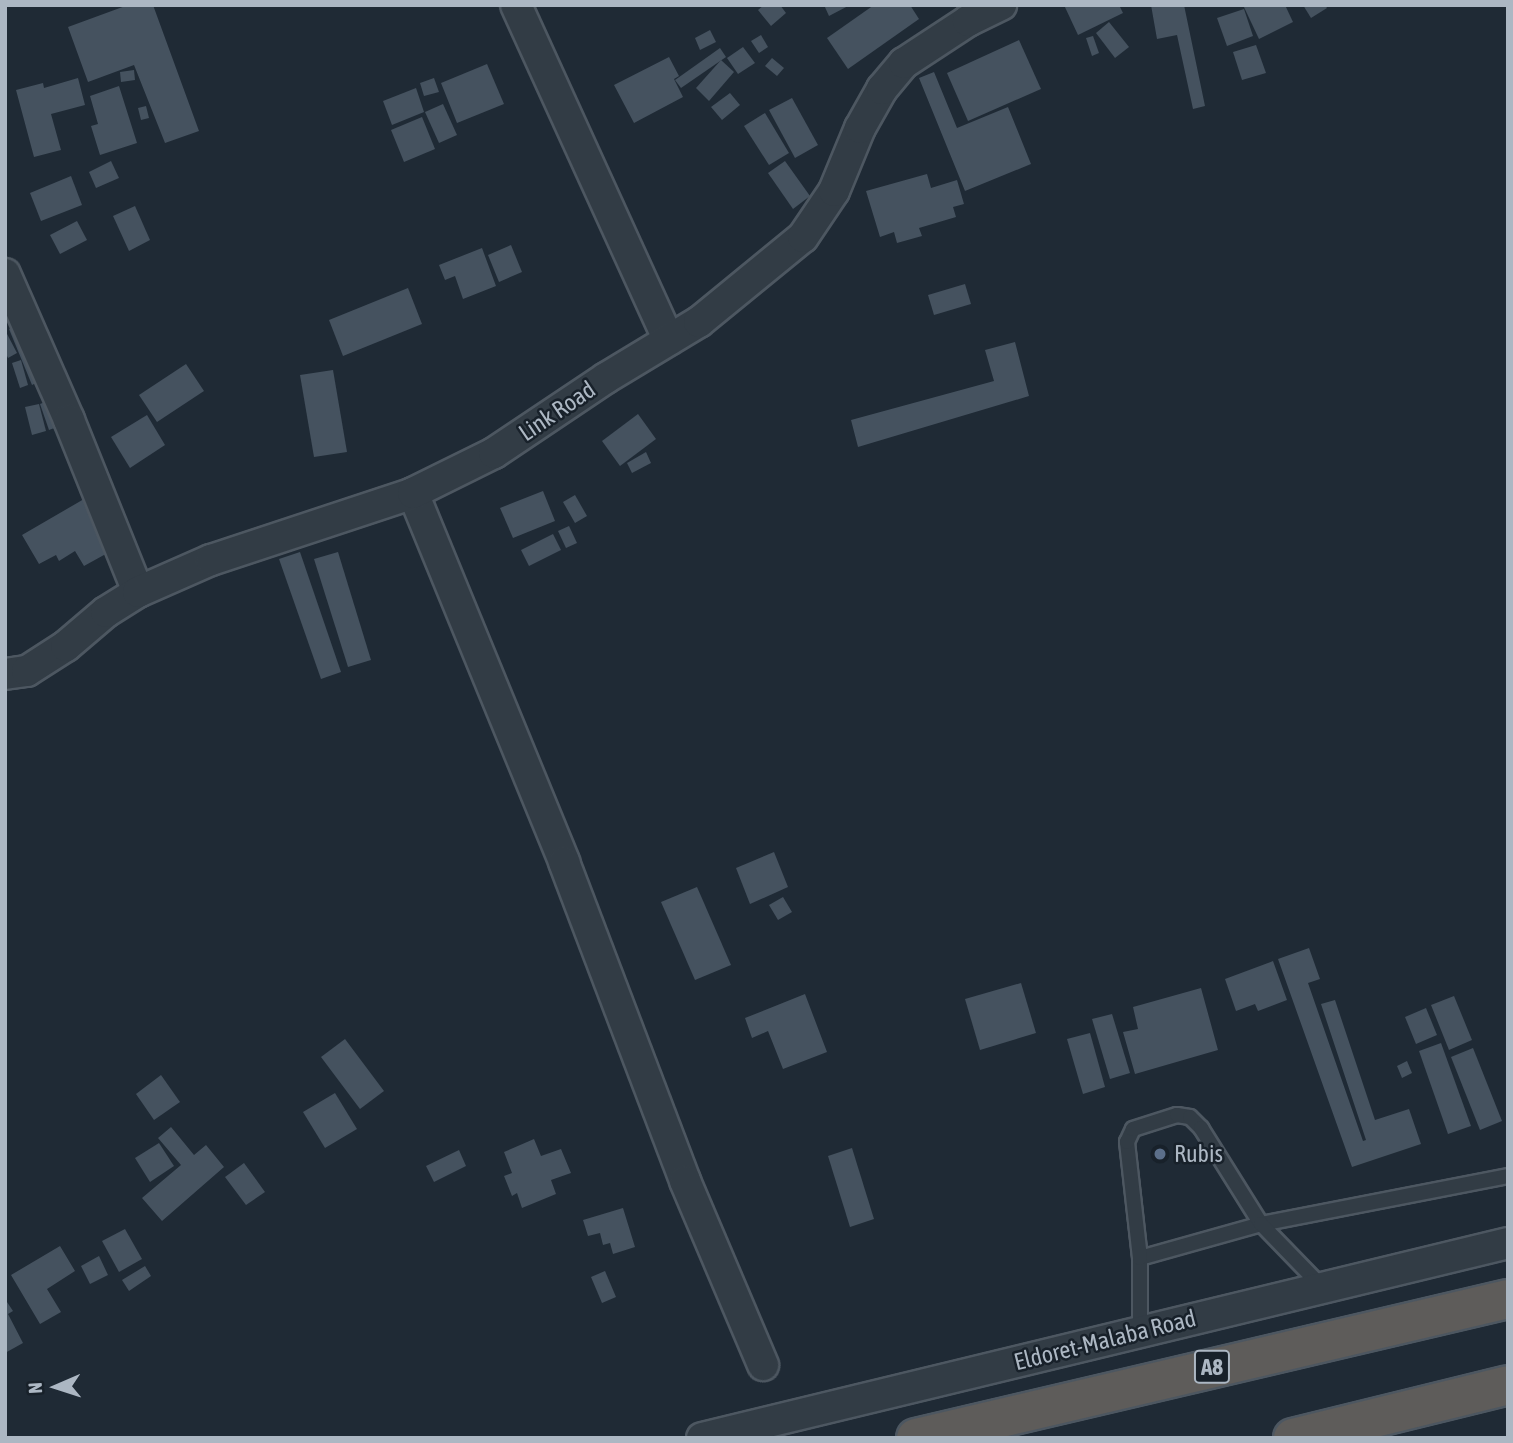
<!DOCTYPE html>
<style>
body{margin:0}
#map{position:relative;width:1513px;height:1443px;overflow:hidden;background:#1f2a35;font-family:"Asap Condensed",sans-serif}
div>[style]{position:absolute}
.building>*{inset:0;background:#45525f}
.roads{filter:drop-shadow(2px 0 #4d5761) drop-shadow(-2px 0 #4d5761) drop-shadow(0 2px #4d5761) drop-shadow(0 -2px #4d5761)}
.service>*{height:14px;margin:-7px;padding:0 7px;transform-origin:7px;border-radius:7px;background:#323c45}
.minor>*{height:30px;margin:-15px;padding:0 15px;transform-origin:15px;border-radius:15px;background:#323c45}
.trunk>*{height:38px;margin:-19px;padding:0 19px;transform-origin:19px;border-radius:19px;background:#5e5c5a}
.dots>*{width:19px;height:19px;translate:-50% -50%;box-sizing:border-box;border:4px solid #18212a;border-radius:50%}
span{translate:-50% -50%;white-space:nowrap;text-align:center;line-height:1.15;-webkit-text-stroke:5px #18212a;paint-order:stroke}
.shield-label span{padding:2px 5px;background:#18212a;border:2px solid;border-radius:5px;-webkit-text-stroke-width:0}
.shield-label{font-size:23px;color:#acb7c3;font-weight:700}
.street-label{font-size:24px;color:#acb7c3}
.poi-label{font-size:24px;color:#acb7c3}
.left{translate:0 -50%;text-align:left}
.frame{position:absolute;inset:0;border:7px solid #acb7c3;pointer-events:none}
.north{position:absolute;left:21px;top:1352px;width:70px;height:70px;-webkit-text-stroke:5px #18212a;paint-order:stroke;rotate:267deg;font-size:19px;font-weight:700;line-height:28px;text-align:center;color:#acb7c3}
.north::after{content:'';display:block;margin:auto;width:24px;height:32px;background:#acb7c3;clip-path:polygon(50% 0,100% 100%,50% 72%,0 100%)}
</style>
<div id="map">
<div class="building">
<i style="clip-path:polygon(128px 5px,153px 5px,199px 131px,165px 143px,134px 65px,88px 82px,68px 27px)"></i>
<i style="clip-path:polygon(764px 5px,780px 5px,786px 13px,771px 26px,758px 10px)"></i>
<i style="clip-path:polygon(824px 5px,850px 5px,829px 16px)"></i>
<i style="clip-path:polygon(874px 5px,910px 5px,919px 19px,848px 69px,827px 38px)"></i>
<i style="clip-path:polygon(1064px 5px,1119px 5px,1123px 13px,1078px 35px)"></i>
<i style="clip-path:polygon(1151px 5px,1184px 5px,1205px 106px,1193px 109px,1177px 35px,1157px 39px)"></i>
<i style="clip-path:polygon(1243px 5px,1285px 5px,1293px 22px,1259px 39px)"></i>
<i style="clip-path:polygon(1303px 5px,1325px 5px,1327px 8px,1311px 18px)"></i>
<i style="clip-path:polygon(1244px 9px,1253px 36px,1227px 46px,1217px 18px)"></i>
<i style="clip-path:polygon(1109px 22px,1129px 47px,1115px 58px,1096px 33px)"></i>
<i style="clip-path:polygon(710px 30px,716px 42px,700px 50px,695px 38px)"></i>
<i style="clip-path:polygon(761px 35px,768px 47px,759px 53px,751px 41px)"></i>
<i style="clip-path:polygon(1093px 36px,1099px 53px,1092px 56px,1086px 38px)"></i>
<i style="clip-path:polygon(1019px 40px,1041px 89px,968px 121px,947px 73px)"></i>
<i style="clip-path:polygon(1256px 45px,1266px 73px,1242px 80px,1233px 52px)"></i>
<i style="clip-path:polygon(743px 47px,755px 63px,738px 74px,727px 58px)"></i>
<i style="clip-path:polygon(720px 48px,726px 57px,681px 88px,675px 80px)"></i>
<i style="clip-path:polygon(669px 57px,679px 76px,674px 79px,683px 97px,634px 123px,614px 85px)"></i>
<i style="clip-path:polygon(772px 58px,784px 68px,777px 76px,765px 66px)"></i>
<i style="clip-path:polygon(721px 60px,734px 72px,709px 101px,696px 88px)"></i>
<i style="clip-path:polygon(487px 64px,504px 104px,457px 123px,441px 83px)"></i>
<i style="clip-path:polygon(134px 70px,135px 80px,121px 82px,120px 72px)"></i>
<i style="clip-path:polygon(934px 72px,957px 128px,1008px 107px,1031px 164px,965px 191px,919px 78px)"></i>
<i style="clip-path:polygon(78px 78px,85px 105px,51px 114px,61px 150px,34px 157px,16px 90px,43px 83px,44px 88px)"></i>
<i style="clip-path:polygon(434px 78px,439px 92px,424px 96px,420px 83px)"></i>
<i style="clip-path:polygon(119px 86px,137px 143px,100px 155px,91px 126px,98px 124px,90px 96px)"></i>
<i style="clip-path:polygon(416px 88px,424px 112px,392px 125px,383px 101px)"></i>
<i style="clip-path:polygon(730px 93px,740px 105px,722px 120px,711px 107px)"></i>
<i style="clip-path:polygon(792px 98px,818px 145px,795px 158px,769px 110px)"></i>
<i style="clip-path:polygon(443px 104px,457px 135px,439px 143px,425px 112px)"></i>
<i style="clip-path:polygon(146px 106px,149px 118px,141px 120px,138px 108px)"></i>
<i style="clip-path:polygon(765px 113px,789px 153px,769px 165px,744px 126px)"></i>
<i style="clip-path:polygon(422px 117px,435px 149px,404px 162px,391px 130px)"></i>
<i style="clip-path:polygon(111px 161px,119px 178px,96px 188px,89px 172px)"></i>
<i style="clip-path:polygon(785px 161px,810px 196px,793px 209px,768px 173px)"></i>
<i style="clip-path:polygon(927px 174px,931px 188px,957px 180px,964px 204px,953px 207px,956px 217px,919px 228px,922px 236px,897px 243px,894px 232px,880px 237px,866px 191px)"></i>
<i style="clip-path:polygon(71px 176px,82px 205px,41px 221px,30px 193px)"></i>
<i style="clip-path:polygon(135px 206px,150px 240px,129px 251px,113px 216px)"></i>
<i style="clip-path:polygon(77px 221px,87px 240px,60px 254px,50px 235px)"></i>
<i style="clip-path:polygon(511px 245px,522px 272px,499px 282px,488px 255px)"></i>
<i style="clip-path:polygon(482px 248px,496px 286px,463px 299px,455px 276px,445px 280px,439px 265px)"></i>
<i style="clip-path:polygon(965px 284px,971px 304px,934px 315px,928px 295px)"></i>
<i style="clip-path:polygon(408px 288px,422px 324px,343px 356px,329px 320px)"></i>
<i style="clip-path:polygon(23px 323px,46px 378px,32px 385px,9px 329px)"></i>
<i style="clip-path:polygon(5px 330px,17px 353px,8px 358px,5px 352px)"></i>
<i style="clip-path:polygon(1015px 342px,1029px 396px,858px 447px,851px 420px,994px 381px,985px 350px)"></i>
<i style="clip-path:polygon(21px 360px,28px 385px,20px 388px,12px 363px)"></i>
<i style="clip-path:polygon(186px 364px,204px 391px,157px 422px,139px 395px)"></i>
<i style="clip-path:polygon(333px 370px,347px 452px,314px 457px,300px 375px)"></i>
<i style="clip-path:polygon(53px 399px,62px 425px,49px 430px,40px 404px)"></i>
<i style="clip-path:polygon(39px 404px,46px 431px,32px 435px,25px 407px)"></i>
<i style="clip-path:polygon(638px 414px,656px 439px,620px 466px,602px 441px)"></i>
<i style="clip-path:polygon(147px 415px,165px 445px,130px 468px,111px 437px)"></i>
<i style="clip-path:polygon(646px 452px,651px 463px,632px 473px,627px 463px)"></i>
<i style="clip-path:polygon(543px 491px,555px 521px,513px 538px,500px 508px)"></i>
<i style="clip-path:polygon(575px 495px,587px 516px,575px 523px,563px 502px)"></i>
<i style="clip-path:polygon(84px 499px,113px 550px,84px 566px,75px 551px,59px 561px,56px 555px,39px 564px,22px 535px)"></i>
<i style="clip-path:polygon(569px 526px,577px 543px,566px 548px,558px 531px)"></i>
<i style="clip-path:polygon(553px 534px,561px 550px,529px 566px,521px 550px)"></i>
<i style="clip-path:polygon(300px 552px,341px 672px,321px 679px,279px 559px)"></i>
<i style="clip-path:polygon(338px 552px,371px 660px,348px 667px,314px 559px)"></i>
<i style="clip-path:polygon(774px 852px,788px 887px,750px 904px,736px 868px)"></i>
<i style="clip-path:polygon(697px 887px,731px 965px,695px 980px,661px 902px)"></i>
<i style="clip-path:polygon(783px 897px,792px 912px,778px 920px,769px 905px)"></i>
<i style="clip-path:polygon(1309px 948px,1320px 979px,1308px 983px,1363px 1141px,1366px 1140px,1321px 1004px,1335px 1000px,1375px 1120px,1409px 1109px,1421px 1144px,1352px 1167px,1278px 959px)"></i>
<i style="clip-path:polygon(1273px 961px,1287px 1000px,1258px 1011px,1255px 1004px,1236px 1011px,1225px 979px)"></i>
<i style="clip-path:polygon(1021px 983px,1036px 1033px,980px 1050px,965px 999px)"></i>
<i style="clip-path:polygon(1201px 988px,1218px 1050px,1135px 1074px,1123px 1032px,1138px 1029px,1133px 1007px)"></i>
<i style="clip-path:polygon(805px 994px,827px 1052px,783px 1069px,768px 1031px,752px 1038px,745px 1018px)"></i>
<i style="clip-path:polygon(1454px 996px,1472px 1040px,1449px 1050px,1431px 1005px)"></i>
<i style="clip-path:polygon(1426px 1008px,1437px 1035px,1416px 1044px,1405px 1017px)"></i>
<i style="clip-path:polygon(1112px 1014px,1130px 1073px,1110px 1079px,1092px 1019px)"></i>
<i style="clip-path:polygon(1090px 1033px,1105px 1087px,1083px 1094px,1067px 1039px)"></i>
<i style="clip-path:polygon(345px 1039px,384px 1091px,360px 1109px,321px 1057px)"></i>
<i style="clip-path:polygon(1441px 1043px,1471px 1126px,1448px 1134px,1419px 1051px)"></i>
<i style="clip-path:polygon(1473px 1048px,1502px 1121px,1480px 1130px,1451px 1057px)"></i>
<i style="clip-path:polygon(1407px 1061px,1412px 1073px,1402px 1078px,1397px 1066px)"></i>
<i style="clip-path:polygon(161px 1075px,180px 1102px,154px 1120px,136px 1094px)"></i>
<i style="clip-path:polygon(335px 1093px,357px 1129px,325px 1148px,303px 1112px)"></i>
<i style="clip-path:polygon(171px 1127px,194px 1155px,206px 1145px,224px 1167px,162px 1221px,142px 1198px,181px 1165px,158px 1138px)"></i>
<i style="clip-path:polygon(534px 1139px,541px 1156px,561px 1149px,571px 1173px,551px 1180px,556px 1194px,522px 1208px,517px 1193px,512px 1196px,504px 1176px,512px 1173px,504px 1152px)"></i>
<i style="clip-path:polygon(159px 1143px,174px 1166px,150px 1182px,135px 1158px)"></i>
<i style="clip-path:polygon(852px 1148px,874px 1219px,850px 1227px,828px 1156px)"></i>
<i style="clip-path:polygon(459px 1150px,466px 1166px,434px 1182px,426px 1166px)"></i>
<i style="clip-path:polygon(244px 1163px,265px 1192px,246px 1205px,225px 1177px)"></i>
<i style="clip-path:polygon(623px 1208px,635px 1247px,613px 1254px,610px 1243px,603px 1245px,600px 1233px,588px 1236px,583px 1220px)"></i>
<i style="clip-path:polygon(125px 1229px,142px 1259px,119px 1272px,102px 1241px)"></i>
<i style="clip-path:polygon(60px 1246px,75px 1271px,47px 1289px,61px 1312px,40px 1324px,11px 1275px)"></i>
<i style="clip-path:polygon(99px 1256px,108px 1275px,90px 1284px,81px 1266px)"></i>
<i style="clip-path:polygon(145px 1266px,151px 1276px,129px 1291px,122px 1280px)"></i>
<i style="clip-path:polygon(605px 1271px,616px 1297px,602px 1303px,591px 1277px)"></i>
<i style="clip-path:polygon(5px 1299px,13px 1311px,8px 1314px,23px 1343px,5px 1353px)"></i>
</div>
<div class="roads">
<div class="service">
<i style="left:1140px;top:1258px;width:126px;rotate:-15.7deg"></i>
<i style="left:1261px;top:1224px;width:252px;rotate:-11deg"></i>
<i style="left:1140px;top:1332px;width:74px;rotate:-90deg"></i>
<i style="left:1140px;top:1258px;width:117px;rotate:-96.4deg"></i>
<i style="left:1127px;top:1142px;width:14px;rotate:-65deg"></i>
<i style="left:1133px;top:1129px;width:46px;rotate:-17.7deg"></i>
<i style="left:1177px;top:1115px;width:13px;rotate:9deg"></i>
<i style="left:1190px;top:1117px;width:16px;rotate:45deg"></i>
<i style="left:1201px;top:1128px;width:113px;rotate:58deg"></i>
<i style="left:1261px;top:1224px;width:89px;rotate:45.9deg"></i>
</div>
<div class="minor">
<i style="left:516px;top:5px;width:368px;rotate:65.5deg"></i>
<i style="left:5px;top:274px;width:159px;rotate:66.3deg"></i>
<i style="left:69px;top:420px;width:185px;rotate:68.1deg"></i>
<i style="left:413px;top:493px;width:399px;rotate:67.7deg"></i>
<i style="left:564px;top:862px;width:341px;rotate:69.2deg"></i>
<i style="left:685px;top:1181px;width:200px;rotate:67deg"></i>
<i style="left:5px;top:674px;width:22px;rotate:-8deg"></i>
<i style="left:27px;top:671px;width:46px;rotate:-32.7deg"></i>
<i style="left:66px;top:646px;width:52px;rotate:-40.4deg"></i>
<i style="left:106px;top:612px;width:38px;rotate:-32deg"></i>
<i style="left:138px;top:592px;width:80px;rotate:-23.7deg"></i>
<i style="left:211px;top:560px;width:213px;rotate:-18.3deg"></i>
<i style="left:413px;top:493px;width:90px;rotate:-26.3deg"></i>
<i style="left:494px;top:453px;width:135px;rotate:-33.8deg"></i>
<i style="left:606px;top:378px;width:109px;rotate:-31.1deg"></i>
<i style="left:699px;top:322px;width:134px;rotate:-39.3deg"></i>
<i style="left:803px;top:237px;width:55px;rotate:-56deg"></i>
<i style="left:834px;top:191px;width:68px;rotate:-67.6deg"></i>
<i style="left:860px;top:128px;width:45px;rotate:-60.6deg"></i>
<i style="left:882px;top:89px;width:34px;rotate:-50deg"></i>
<i style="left:904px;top:63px;width:77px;rotate:-33.3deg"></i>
<i style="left:968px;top:21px;width:37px;rotate:-26deg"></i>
<i style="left:702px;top:1438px;width:829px;rotate:-13.6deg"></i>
</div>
<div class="trunk">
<i style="left:916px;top:1438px;width:608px;rotate:-13.21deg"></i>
<i style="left:1293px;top:1438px;width:221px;rotate:-13.8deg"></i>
</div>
</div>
<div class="dots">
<i style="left:1160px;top:1154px;background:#5c6f8a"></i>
</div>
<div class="shield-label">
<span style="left:1212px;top:1367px">A8</span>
</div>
<div class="street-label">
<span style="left:557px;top:411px;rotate:-34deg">Link Road</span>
<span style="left:1105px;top:1340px;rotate:-14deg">Eldoret-Malaba Road</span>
</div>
<div class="poi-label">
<span class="left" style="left:1174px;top:1154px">Rubis</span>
</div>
<div class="frame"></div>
<div class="north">N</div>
</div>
